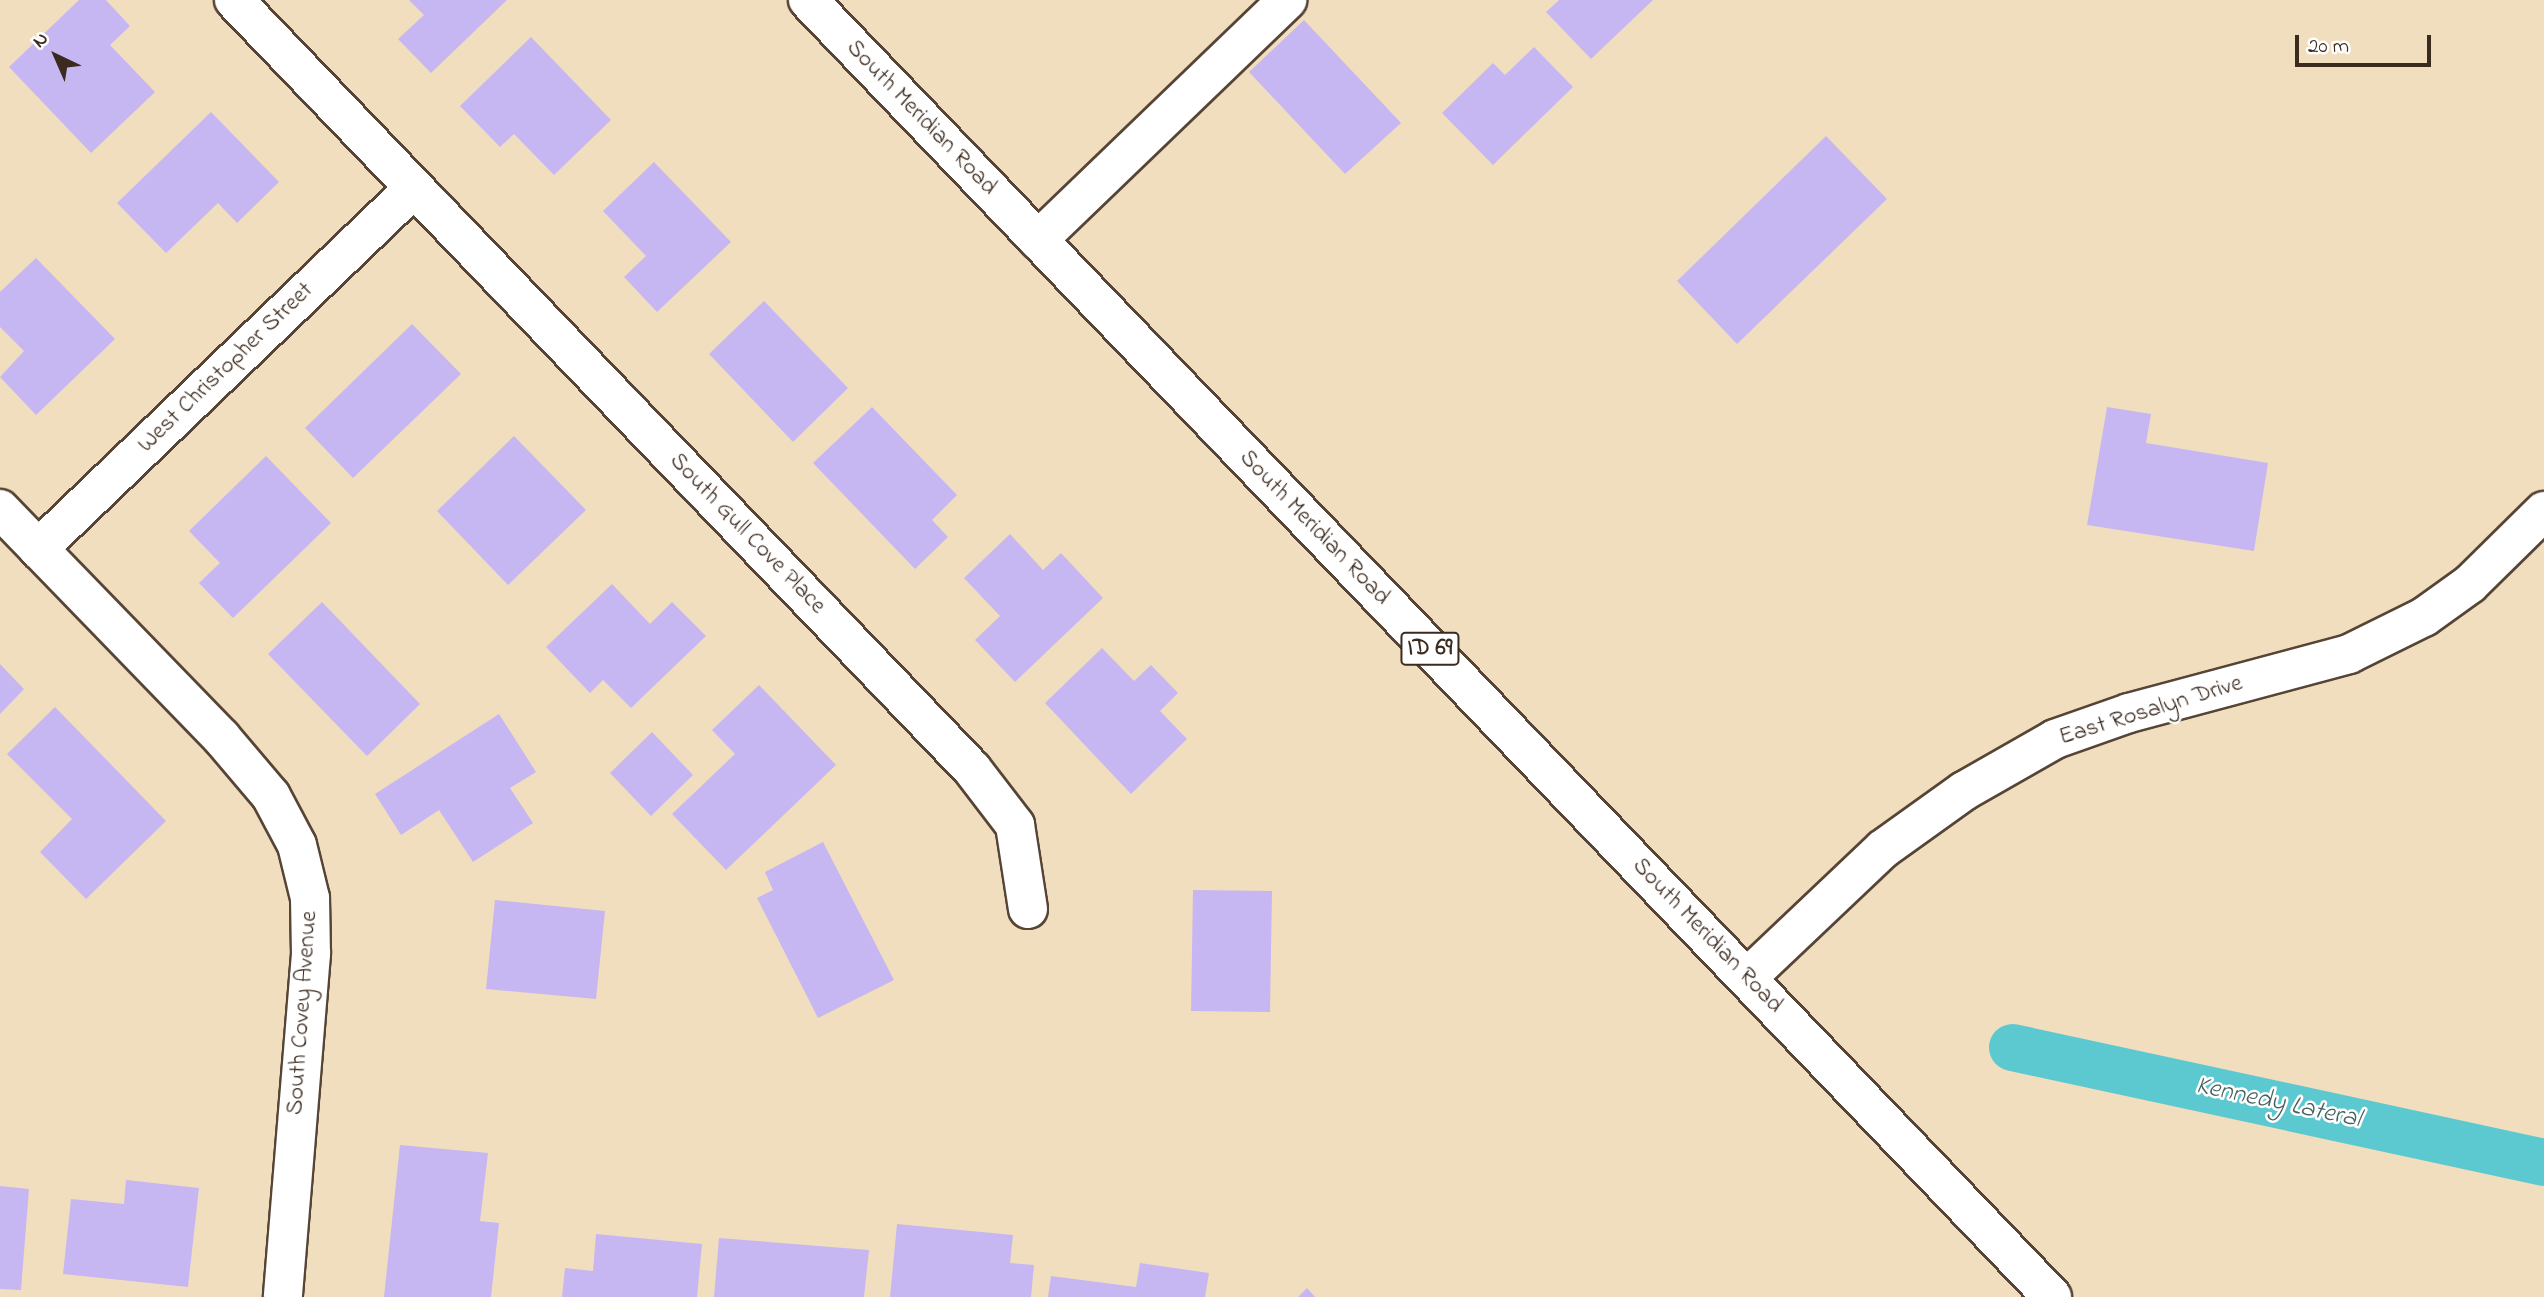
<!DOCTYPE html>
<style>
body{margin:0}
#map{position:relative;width:2544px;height:1297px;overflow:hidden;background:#f1debf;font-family:"Indie Flower",sans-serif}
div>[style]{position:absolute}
.canal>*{height:47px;margin:-23.5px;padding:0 23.5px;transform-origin:23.5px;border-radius:23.5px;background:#5cc9d1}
.building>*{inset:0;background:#c6b7f2}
.roads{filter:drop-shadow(2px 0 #564536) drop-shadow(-2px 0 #564536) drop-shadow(0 2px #564536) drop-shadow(0 -2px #564536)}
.minor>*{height:38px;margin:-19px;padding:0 19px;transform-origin:19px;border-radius:19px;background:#fff}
.major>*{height:38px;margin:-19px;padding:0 19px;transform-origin:19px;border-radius:19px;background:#fff}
span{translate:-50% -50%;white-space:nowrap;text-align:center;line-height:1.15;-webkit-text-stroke:5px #fff;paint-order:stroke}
.shield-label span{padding:2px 5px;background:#fff;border:2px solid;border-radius:5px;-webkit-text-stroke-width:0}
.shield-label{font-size:23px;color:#3b2a1e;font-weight:700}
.street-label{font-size:24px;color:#3b2a1e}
.water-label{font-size:26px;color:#47625d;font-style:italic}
.north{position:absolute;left:21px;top:21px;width:70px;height:70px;-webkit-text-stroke:5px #fff;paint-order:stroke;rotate:316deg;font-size:19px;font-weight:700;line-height:28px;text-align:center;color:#3b2a1e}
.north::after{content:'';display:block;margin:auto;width:24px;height:32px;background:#3b2a1e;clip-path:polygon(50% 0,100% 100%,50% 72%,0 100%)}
.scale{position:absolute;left:2295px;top:35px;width:136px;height:32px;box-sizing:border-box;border:4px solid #3b2a1e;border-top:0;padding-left:9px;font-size:21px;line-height:24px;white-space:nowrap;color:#3b2a1e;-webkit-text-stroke:5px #fff;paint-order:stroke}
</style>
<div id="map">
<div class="canal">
<i style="left:2012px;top:1047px;width:544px;rotate:12.2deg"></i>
</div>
<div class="building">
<i style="clip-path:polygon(79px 0,106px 0,130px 26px,110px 45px,155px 92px,91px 153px,9px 67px)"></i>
<i style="clip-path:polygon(409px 0,507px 0,431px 73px,398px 39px,424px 15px)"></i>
<i style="clip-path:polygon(1559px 0,1653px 0,1591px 59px,1546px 12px)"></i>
<i style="clip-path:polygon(1304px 20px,1401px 123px,1345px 174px,1249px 72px)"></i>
<i style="clip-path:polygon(531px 37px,611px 120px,554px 175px,514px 134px,500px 147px,460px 106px)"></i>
<i style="clip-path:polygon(1534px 47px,1573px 87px,1493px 165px,1442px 113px,1493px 63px,1505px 75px)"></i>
<i style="clip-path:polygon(211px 112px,279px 182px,237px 223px,218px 203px,166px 253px,117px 203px)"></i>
<i style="clip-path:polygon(1826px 136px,1887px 199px,1737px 344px,1677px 281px)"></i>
<i style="clip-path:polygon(654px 162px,731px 242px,657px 312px,624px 277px,646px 256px,603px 211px)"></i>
<i style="clip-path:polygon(36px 258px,115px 339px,36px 415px,0 377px,24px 351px,0 327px,0 292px)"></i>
<i style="clip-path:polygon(764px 301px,848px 388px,793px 442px,709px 354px)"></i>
<i style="clip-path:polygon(412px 324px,461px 374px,353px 478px,305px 428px)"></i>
<i style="clip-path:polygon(872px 407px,957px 495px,932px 520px,948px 537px,915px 569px,813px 463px)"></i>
<i style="clip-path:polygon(2107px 407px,2151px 414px,2146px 443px,2268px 463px,2254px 551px,2087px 525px)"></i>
<i style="clip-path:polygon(514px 436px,586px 510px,508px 585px,437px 511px)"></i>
<i style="clip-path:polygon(266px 456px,331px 523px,233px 618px,199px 583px,220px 563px,189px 531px)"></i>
<i style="clip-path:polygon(1010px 534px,1043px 570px,1061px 553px,1103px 598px,1015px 682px,975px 640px,1000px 616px,964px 578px)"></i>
<i style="clip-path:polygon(612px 584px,650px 624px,672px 602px,706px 636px,631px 708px,603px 680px,590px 693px,546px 647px)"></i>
<i style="clip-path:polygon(322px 602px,420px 704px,367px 756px,268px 654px)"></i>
<i style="clip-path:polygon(1102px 648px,1134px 681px,1151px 665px,1178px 693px,1160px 711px,1187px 739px,1131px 794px,1045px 703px)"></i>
<i style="clip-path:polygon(0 664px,24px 689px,0 714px)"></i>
<i style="clip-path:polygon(759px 685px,836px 765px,726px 870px,672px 814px,735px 754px,712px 730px)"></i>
<i style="clip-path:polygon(55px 707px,166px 821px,86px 899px,40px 852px,72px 819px,7px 754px)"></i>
<i style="clip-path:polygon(499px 714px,536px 772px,510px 788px,533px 823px,473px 862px,439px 810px,401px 835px,375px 794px)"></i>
<i style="clip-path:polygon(652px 732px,693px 775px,651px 816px,610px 773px)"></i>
<i style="clip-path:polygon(823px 842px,894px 980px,818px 1018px,757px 898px,773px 890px,765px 872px)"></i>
<i style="clip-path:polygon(1193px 890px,1272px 891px,1270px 1012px,1191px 1011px)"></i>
<i style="clip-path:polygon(495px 900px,605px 911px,596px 999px,486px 989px)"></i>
<i style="clip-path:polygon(400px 1145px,488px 1153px,480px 1221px,499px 1223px,491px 1297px,384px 1297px)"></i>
<i style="clip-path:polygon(126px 1180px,199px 1188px,188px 1287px,63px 1274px,71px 1199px,124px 1204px)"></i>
<i style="clip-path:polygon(0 1186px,29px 1189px,21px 1290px,0 1289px)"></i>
<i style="clip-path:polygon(897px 1224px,1013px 1235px,1010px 1263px,1034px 1265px,1031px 1297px,890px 1297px)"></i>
<i style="clip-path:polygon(596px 1234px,702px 1244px,697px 1297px,562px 1297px,565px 1268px,593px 1271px)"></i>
<i style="clip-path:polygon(719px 1238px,869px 1250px,864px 1297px,714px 1297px)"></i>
<i style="clip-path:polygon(1140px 1263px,1209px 1273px,1205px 1297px,1048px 1297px,1051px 1276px,1136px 1287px)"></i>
<i style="clip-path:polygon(1307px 1288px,1315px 1297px,1298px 1297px)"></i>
</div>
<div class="roads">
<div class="minor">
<i style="left:234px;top:0;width:1066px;rotate:46.18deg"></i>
<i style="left:972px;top:769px;width:71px;rotate:52.5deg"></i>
<i style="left:1015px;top:825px;width:85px;rotate:81.2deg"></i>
<i style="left:1038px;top:240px;width:346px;rotate:-43.9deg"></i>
<i style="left:0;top:509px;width:318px;rotate:45.9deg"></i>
<i style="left:221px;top:737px;width:77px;rotate:49.7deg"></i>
<i style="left:271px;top:796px;width:55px;rotate:62deg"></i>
<i style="left:297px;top:845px;width:55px;rotate:76.2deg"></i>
<i style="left:310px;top:898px;width:56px;rotate:89deg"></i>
<i style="left:311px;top:954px;width:344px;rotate:94.7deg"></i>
<i style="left:38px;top:549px;width:521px;rotate:-43.83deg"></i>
<i style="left:1747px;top:978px;width:187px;rotate:-43.5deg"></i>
<i style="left:1883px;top:849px;width:100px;rotate:-35.6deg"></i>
<i style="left:1964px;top:791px;width:105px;rotate:-29.7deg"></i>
<i style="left:2055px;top:739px;width:78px;rotate:-19.4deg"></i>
<i style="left:2129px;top:713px;width:228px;rotate:-15deg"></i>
<i style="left:2349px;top:654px;width:84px;rotate:-26.3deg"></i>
<i style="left:2424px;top:617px;width:57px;rotate:-35.7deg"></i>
<i style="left:2470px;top:584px;width:104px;rotate:-44.6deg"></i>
</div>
<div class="major">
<i style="left:808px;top:0;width:1797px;rotate:46.19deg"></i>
</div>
</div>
<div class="shield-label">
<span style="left:1430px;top:649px">ID 69</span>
</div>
<div class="street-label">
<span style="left:921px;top:118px;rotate:46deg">South Meridian Road</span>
<span style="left:226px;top:368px;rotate:-44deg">West Christopher Street</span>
<span style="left:1314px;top:528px;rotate:46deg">South Meridian Road</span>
<span style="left:747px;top:534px;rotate:46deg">South Gull Cove Place</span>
<span style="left:2151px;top:711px;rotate:-17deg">East Rosalyn Drive</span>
<span style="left:1707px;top:936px;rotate:46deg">South Meridian Road</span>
<span style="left:303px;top:1013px;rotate:-86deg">South Covey Avenue</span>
</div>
<div class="water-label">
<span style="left:2278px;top:1104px;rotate:12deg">Kennedy Lateral</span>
</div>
<div class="north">N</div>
<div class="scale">20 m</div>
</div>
